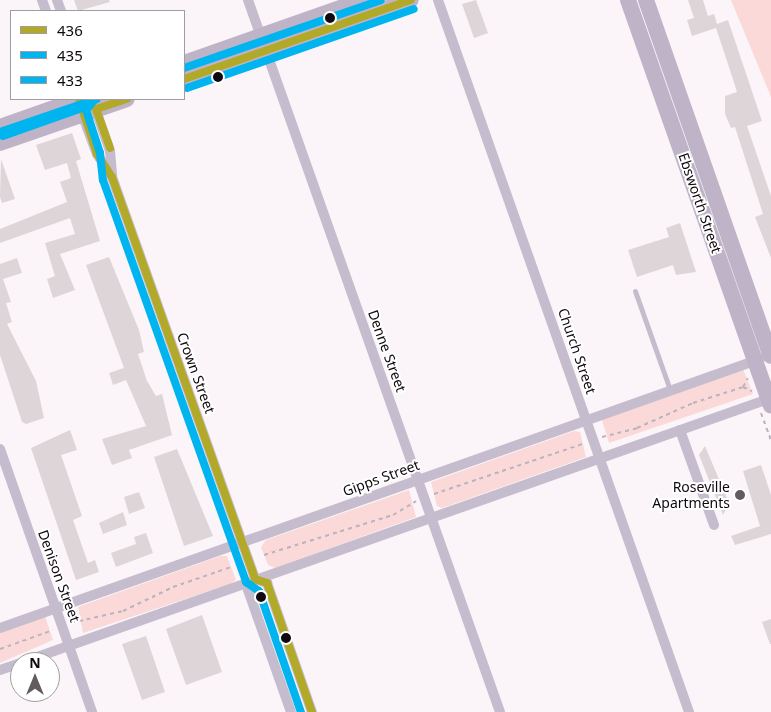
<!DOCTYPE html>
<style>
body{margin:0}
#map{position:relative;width:771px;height:712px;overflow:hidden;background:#fbf5fa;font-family:"Noto Sans",sans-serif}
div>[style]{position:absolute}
.green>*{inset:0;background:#fad9d8}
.building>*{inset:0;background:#ddd5d8}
.path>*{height:2px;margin-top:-1px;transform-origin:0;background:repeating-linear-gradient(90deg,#bab4bf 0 4px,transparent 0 8px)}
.lane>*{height:5px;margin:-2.5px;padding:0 2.5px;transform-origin:2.5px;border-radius:2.5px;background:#c5bdce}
.street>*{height:10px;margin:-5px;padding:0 5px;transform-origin:5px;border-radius:5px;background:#c5bdce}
.primary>*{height:16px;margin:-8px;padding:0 8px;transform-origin:8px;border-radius:8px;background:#bfb4c7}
.bus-1>*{height:8px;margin:-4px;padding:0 4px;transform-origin:4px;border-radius:4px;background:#b3a928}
.bus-2>*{height:8px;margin:-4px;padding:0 4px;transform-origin:4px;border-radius:4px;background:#00b5ef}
.bus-3>*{height:8px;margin:-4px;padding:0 4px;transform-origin:4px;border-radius:4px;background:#00b5ef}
.dots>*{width:14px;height:14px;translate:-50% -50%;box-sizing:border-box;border:2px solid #fff;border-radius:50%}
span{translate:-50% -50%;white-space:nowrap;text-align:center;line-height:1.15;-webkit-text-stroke:4px #fff;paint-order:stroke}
.street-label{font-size:14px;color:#10090f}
.poi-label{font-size:14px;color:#10090f}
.right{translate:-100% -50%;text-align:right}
.legend{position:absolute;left:10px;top:10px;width:175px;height:90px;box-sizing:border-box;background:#fff;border:1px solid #9f9d9f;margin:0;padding:6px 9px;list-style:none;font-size:15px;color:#10090f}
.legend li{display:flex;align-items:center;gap:10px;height:25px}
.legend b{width:25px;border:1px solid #9f9d9f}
.north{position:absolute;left:10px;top:652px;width:50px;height:50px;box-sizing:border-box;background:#fff;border:1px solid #9f9d9f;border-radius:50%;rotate:0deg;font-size:14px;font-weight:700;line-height:20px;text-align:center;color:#10090f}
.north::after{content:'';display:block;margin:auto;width:18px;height:22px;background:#625c61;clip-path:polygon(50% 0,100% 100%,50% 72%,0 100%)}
</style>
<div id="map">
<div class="green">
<i style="clip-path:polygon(731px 0,771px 0,771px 97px)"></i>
<i style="clip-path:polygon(743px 369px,753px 394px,609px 443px,601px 417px)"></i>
<i style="clip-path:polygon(574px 431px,580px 432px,586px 457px,442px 508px,437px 506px,431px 482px)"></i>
<i style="clip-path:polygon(409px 490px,416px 517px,275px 568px,268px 565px,261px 547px,266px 540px)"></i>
<i style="clip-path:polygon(220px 556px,227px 556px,236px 580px,230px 584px,83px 633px,78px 607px)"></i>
<i style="clip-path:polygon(44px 613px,53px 640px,0 663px,0 631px)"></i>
</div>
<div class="building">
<i style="clip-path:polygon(74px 0,109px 0,110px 2px,78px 11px)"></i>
<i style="clip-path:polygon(476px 0,488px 33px,474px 38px,462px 4px)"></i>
<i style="clip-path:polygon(688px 0,703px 0,708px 16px,714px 14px,717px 24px,728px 20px,762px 121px,747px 126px,771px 196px,771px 258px,755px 217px,763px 214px,735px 127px,731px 128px,725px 114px,725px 96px,737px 92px,728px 64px,716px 28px,692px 36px,687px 20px,694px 18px)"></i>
<i style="clip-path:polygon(72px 133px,81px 159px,76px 161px,100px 241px,60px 254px,75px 290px,53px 298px,47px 279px,55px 276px,45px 243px,75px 234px,70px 218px,0 243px,0 229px,67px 202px,60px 182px,71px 178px,67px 163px,45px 170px,36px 145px)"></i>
<i style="clip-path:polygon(1px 159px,15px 199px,2px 203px,0 197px)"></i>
<i style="clip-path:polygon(680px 223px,696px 272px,676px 275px,673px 265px,637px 277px,628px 250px,669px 237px,666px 228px)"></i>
<i style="clip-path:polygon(109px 257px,139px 330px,144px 352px,138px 354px,147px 381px,156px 396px,162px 394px,172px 435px,129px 450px,132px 458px,112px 465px,102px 439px,146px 426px,126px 380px,113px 385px,109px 373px,124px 368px,86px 265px)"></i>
<i style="clip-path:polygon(17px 258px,22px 273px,3px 279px,11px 302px,6px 303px,12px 322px,7px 324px,36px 381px,44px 418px,26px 424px,22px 422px,0 355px,0 264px)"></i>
<i style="clip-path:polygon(70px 430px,77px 450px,61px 455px,82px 516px,73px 520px,88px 563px,95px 560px,99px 572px,76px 580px,31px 448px)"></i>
<i style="clip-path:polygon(705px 446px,729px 503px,723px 515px,699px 455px)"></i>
<i style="clip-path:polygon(177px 449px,213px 536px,184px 546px,154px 457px)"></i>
<i style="clip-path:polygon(761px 465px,771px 495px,771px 534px,735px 545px,731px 536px,760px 526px,743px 471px)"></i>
<i style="clip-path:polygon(139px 492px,145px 508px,129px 514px,124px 497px)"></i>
<i style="clip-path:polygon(123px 512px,127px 525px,103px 534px,99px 523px)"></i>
<i style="clip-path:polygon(146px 533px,153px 553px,116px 567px,111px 553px,136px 544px,134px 537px)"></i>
<i style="clip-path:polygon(202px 615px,222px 672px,186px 685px,166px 629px)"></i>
<i style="clip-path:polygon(771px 619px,771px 644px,770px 644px,762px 622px)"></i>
<i style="clip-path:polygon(146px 636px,165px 692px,142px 700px,122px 644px)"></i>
</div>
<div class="path">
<i style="left:743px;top:387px;width:10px;rotate:24deg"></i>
<i style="left:761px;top:413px;width:30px;rotate:70deg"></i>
<i style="left:602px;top:437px;width:36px;rotate:-14deg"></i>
<i style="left:637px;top:428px;width:61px;rotate:-24.1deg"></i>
<i style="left:693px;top:403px;width:52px;rotate:-17.7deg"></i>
<i style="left:743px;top:387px;width:10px;rotate:-61deg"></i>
<i style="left:434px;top:494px;width:157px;rotate:-18.6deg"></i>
<i style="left:264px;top:555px;width:135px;rotate:-17.2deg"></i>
<i style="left:393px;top:515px;width:27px;rotate:-31deg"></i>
<i style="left:71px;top:623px;width:53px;rotate:-13deg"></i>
<i style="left:123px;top:611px;width:55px;rotate:-25.6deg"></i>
<i style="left:173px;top:587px;width:61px;rotate:-19deg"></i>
<i style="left:0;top:649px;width:56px;rotate:-19.7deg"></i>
</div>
<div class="lane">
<i style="left:635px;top:291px;width:105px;rotate:70.5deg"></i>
</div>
<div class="street">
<i style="left:42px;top:0;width:12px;rotate:70deg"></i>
<i style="left:57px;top:0;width:12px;rotate:70deg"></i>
<i style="left:248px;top:0;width:755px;rotate:70.51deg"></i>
<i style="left:438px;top:0;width:755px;rotate:70.58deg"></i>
<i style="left:92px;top:99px;width:55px;rotate:70.9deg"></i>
<i style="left:110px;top:151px;width:25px;rotate:85deg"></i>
<i style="left:80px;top:109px;width:48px;rotate:69.3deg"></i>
<i style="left:97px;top:154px;width:27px;rotate:57deg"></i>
<i style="left:112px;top:177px;width:427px;rotate:70.4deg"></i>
<i style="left:680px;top:430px;width:101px;rotate:70.3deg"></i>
<i style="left:0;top:449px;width:279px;rotate:70.7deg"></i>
<i style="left:255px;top:579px;width:13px;rotate:18deg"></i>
<i style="left:267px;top:583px;width:137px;rotate:70.8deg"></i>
<i style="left:255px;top:579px;width:13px;rotate:122deg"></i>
<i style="left:248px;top:590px;width:129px;rotate:70.6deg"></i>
<i style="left:0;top:628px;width:806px;rotate:-19.49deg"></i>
<i style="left:23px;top:662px;width:793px;rotate:-19.44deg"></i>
<i style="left:0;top:670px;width:21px;rotate:-19deg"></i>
</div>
<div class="primary">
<i style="left:628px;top:0;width:430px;rotate:70.6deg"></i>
<i style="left:646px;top:0;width:377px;rotate:70.7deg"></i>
<i style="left:184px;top:63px;width:190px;rotate:-19.4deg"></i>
<i style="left:184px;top:79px;width:240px;rotate:-19.2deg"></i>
<i style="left:0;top:127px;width:84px;rotate:-19.5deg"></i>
<i style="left:0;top:143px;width:134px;rotate:-19.1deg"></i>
</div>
<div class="bus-1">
<i style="left:184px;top:79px;width:240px;rotate:-19.2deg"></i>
<i style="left:79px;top:99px;width:58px;rotate:71.9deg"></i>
<i style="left:97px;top:154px;width:27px;rotate:57deg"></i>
<i style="left:112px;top:177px;width:427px;rotate:70.4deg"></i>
<i style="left:110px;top:148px;width:41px;rotate:-109.7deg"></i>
<i style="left:96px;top:109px;width:33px;rotate:-18deg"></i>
<i style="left:255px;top:579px;width:13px;rotate:18deg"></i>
<i style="left:267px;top:583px;width:137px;rotate:70.8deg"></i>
</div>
<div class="bus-2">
<i style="left:187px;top:88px;width:240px;rotate:-19.2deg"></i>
<i style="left:95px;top:99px;width:14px;rotate:129deg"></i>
<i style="left:86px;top:110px;width:45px;rotate:72deg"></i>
<i style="left:100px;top:153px;width:27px;rotate:84deg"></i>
<i style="left:103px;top:180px;width:427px;rotate:70.4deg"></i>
<i style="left:246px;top:582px;width:16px;rotate:35deg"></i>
<i style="left:259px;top:591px;width:128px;rotate:70.9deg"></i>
<i style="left:3px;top:136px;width:84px;rotate:-19.5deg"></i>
</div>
<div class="bus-3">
<i style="left:184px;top:68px;width:208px;rotate:-19deg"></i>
<i style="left:0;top:132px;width:102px;rotate:-18.8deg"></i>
</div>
<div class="dots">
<i style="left:330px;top:18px;background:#10090f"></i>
<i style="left:218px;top:77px;background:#10090f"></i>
<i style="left:740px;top:495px;background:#625c61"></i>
<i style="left:261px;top:597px;background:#10090f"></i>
<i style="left:286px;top:638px;background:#10090f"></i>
</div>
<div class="street-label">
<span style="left:700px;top:203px;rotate:71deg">Ebsworth Street</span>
<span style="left:387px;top:351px;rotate:70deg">Denne Street</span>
<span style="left:577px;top:351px;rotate:71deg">Church Street</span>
<span style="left:196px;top:373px;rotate:70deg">Crown Street</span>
<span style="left:381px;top:478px;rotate:-20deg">Gipps Street</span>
<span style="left:59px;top:576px;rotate:70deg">Denison Street</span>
</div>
<div class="poi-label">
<span class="right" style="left:730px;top:495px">Roseville<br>Apartments</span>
</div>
<ul class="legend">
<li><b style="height:6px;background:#b3a928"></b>436</li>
<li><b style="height:6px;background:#00b5ef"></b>435</li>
<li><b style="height:6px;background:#00b5ef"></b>433</li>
</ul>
<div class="north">N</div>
</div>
